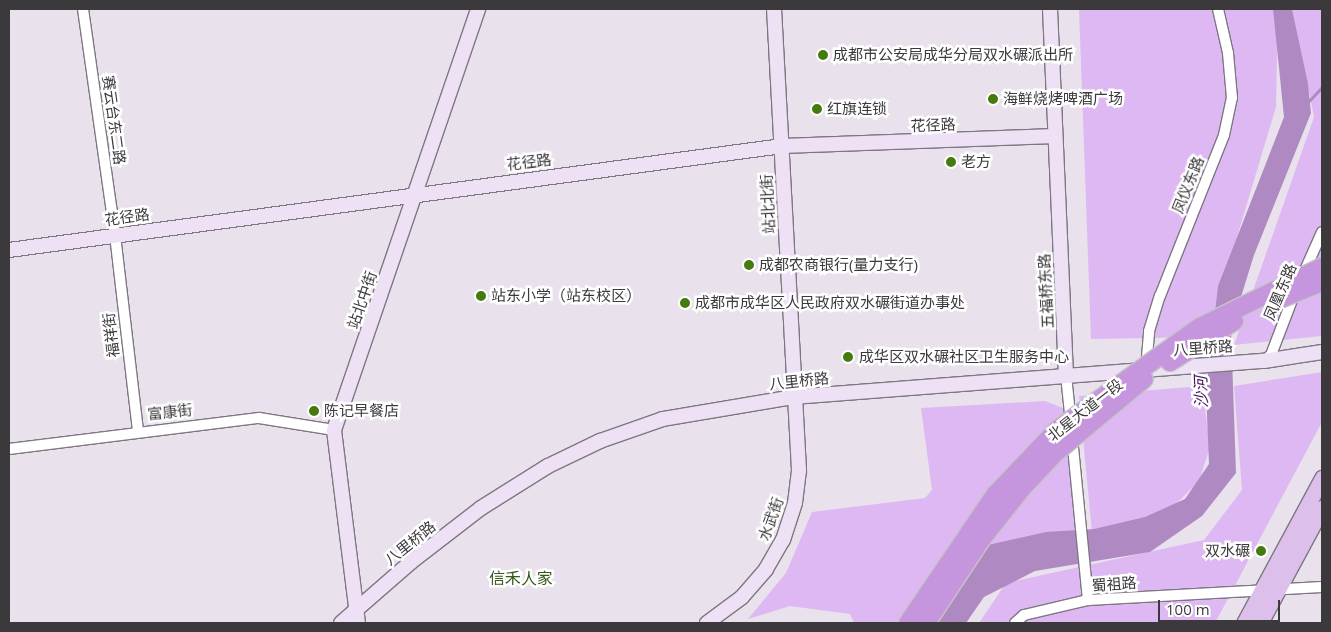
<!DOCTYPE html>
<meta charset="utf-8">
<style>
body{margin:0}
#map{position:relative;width:1331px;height:632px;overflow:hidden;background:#e9e2ed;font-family:"Open Sans","Noto Sans SC",sans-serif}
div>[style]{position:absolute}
.green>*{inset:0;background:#deb8f2}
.water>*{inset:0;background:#af8ac2}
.stream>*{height:2.5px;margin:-1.25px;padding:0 1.25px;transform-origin:1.25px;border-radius:1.25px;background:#af8ac2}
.roads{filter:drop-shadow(1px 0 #7d7781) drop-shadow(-1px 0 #7d7781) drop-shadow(0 1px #7d7781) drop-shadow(0 -1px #7d7781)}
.street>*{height:10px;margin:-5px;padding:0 5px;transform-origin:5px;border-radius:5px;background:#fff}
.secondary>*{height:14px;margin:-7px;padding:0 7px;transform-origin:7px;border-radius:7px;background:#eee0f5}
.primary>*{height:15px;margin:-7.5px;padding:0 7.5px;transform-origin:7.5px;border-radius:7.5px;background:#dcc0eb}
.bridges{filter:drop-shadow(1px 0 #c4c4c5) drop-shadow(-1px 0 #c4c4c5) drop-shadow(0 1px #c4c4c5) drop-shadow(0 -1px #c4c4c5)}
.highway-bridge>*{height:18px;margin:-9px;padding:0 9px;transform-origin:9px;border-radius:9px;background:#c596de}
.dots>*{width:14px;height:14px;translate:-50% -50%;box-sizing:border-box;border:2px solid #fff;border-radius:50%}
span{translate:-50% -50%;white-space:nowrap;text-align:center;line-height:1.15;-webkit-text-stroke:5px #fff;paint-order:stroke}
.poi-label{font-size:15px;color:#3c393d}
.left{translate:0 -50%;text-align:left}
.right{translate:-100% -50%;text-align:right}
.street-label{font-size:15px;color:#3c393d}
.water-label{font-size:16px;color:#47185c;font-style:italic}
.neighbourhood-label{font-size:16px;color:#365919}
.frame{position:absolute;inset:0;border:10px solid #3c393d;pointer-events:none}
.scale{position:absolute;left:1158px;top:600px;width:122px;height:22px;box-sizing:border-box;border:2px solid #3c393d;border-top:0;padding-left:6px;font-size:15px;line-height:18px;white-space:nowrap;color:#3c393d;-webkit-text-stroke:4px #fff;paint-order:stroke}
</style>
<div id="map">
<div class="green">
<i style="clip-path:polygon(1079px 9px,1278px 9px,1276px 107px,1207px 337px,1091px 339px)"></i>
<i style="clip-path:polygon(1292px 9px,1322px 9px,1322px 336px,1234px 345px,1314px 117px)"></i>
<i style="clip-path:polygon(1322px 372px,1322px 422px,1215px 623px,979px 623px,1006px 583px,1204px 540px,1242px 490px,1234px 386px)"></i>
<i style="clip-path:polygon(1202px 386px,1210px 447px,1199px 481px,1177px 503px,1146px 524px,1092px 533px,1079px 396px)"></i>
<i style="clip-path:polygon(1045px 401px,1063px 408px,1076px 532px,940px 623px,854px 623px,850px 614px,790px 606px,748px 619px,786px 573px,812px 512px,925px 498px,932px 490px,921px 408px)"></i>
</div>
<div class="water">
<i style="clip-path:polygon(1273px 9px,1292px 9px,1308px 84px,1311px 113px,1254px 255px,1231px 329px,1236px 473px,1202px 516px,1150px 552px,1035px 571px,984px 597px,966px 623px,921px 623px,970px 549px,1046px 532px,1094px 529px,1145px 517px,1185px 499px,1209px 464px,1206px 391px,1218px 286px,1284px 117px)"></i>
</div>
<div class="stream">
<i style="left:1308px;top:102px;width:21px;rotate:-47deg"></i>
</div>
<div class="roads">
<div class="street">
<i style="left:83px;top:9px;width:228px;rotate:81.9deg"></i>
<i style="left:115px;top:235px;width:197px;rotate:83.3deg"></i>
<i style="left:1302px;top:277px;width:49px;rotate:-66deg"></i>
<i style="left:1264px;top:361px;width:9px;rotate:-41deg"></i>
<i style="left:1271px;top:355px;width:67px;rotate:-69.1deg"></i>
<i style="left:1146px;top:368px;width:37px;rotate:-85deg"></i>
<i style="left:1149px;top:331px;width:37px;rotate:-73deg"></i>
<i style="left:1160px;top:296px;width:173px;rotate:-68.3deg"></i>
<i style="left:1224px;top:135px;width:38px;rotate:-78deg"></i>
<i style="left:1232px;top:98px;width:45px;rotate:-95.1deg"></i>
<i style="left:1228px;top:53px;width:45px;rotate:-102.8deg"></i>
<i style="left:1066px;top:375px;width:48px;rotate:84.1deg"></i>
<i style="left:1072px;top:437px;width:164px;rotate:84.4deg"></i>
<i style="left:9px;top:449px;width:252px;rotate:-7.1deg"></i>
<i style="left:259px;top:418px;width:76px;rotate:9.1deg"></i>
<i style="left:1015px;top:623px;width:12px;rotate:-42deg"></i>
<i style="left:1024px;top:615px;width:66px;rotate:-13.2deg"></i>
<i style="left:1088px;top:600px;width:234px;rotate:-3.2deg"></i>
</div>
<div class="secondary">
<i style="left:1050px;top:9px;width:366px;rotate:87.5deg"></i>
<i style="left:9px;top:250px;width:780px;rotate:-7.66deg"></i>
<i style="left:782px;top:146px;width:273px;rotate:-2.1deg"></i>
<i style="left:341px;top:623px;width:93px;rotate:-41.1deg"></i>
<i style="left:411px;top:562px;width:88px;rotate:-37.6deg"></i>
<i style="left:481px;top:508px;width:79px;rotate:-32.1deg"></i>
<i style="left:548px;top:466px;width:58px;rotate:-25.7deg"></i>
<i style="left:600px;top:441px;width:67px;rotate:-19.2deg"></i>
<i style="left:663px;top:419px;width:132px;rotate:-9.6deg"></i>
<i style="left:793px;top:397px;width:472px;rotate:-4.4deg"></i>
<i style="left:1264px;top:361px;width:59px;rotate:-8.8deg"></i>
<i style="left:358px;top:623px;width:194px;rotate:-97.1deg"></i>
<i style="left:334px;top:430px;width:445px;rotate:-71.1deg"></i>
<i style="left:707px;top:623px;width:44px;rotate:-36.6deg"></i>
<i style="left:742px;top:597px;width:37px;rotate:-49deg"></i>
<i style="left:766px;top:569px;width:34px;rotate:-60deg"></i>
<i style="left:783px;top:540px;width:39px;rotate:-72deg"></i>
<i style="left:795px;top:503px;width:33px;rotate:-83deg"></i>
<i style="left:799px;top:470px;width:462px;rotate:-93.1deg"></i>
</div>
<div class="primary">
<i style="left:1244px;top:623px;width:165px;rotate:-61.7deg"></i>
<i style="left:1260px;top:623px;width:131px;rotate:-61.7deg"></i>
</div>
</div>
<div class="bridges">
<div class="highway-bridge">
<i style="left:1280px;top:299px;width:45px;rotate:-22deg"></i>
<i style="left:1170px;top:362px;width:76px;rotate:-32.6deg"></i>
<i style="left:908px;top:623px;width:155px;rotate:-55.8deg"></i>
<i style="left:995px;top:495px;width:90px;rotate:-46.4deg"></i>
<i style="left:1057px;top:430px;width:176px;rotate:-35.8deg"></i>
<i style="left:1200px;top:327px;width:136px;rotate:-26.2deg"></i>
<i style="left:926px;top:623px;width:98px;rotate:-56.6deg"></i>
<i style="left:980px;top:541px;width:68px;rotate:-51.6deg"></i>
<i style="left:1022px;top:488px;width:50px;rotate:-46.6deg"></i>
<i style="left:1056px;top:452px;width:114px;rotate:-39.7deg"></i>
</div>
</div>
<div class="dots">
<i style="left:823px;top:55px;background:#457b0e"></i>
<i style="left:993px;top:99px;background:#457b0e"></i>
<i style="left:817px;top:109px;background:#457b0e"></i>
<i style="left:951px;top:162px;background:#457b0e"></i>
<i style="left:749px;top:265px;background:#457b0e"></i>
<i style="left:481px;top:296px;background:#457b0e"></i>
<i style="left:685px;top:303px;background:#457b0e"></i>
<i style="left:848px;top:357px;background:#457b0e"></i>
<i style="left:314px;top:411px;background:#457b0e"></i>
<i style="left:1261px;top:551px;background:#457b0e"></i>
</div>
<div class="poi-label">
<span class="left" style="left:833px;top:55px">成都市公安局成华分局双水碾派出所</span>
<span class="left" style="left:1003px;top:99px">海鲜烧烤啤酒广场</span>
<span class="left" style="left:827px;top:109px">红旗连锁</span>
<span class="left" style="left:961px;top:162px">老方</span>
<span class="left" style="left:759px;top:265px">成都农商银行(量力支行)</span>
<span class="left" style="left:491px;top:296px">站东小学（站东校区）</span>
<span class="left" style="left:695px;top:303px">成都市成华区人民政府双水碾街道办事处</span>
<span class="left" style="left:859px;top:357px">成华区双水碾社区卫生服务中心</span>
<span class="left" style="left:324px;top:411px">陈记早餐店</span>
<span class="right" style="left:1250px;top:551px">双水碾</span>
</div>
<div class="street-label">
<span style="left:114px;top:120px;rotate:82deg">赛云台东二路</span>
<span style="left:933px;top:125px;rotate:-2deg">花径路</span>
<span style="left:529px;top:162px;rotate:-7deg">花径路</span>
<span style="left:1188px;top:185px;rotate:-68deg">凤仪东路</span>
<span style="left:768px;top:204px;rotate:-93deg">站北北街</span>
<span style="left:127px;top:217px;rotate:-8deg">花径路</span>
<span style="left:1046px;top:291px;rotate:-93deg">五福桥东路</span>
<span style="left:1280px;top:292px;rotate:-67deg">凤凰东路</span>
<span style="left:362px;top:300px;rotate:-71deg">站北中街</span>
<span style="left:111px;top:335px;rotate:-97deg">福祥街</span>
<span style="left:1203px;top:348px;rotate:-4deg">八里桥路</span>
<span style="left:799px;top:381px;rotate:-6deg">八里桥路</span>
<span style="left:1085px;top:410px;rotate:-38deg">北星大道一段</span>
<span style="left:170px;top:412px;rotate:-6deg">富康街</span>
<span style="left:771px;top:519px;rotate:-70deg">水武街</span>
<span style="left:410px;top:543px;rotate:-39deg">八里桥路</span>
<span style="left:1114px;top:584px;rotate:-4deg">蜀祖路</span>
</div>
<div class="water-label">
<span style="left:1201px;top:392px;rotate:-92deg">沙河</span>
</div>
<div class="neighbourhood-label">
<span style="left:521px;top:578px">信禾人家</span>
</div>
<div class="frame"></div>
<div class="scale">100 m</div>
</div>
